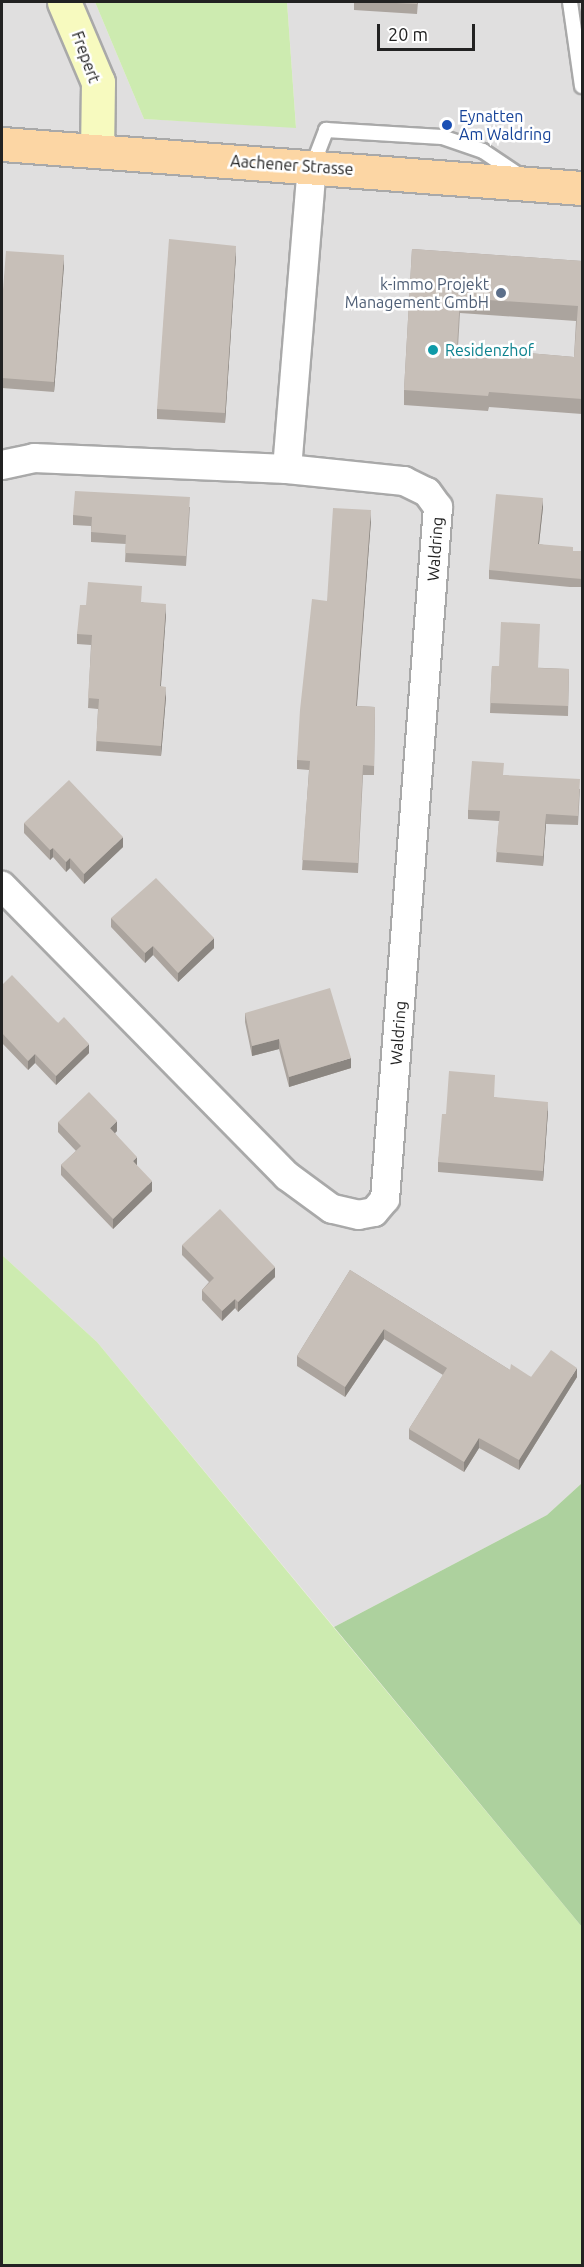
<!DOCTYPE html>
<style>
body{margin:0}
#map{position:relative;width:584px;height:2267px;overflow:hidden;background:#f2efe9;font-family:Ubuntu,sans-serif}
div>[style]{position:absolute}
.residential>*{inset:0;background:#e0dfdf}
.grass>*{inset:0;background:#cdebb0}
.forest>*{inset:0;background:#add19e}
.roads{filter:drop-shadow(2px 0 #a9a9a9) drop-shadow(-2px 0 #a9a9a9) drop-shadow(0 2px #a9a9a9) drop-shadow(0 -2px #a9a9a9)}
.lane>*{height:14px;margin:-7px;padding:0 7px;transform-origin:7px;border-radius:7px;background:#fff}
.street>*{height:28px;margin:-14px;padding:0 14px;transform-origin:14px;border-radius:14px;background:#fff}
.secondary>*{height:33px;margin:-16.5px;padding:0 16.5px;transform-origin:16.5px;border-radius:16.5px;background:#f7fabf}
.primary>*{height:33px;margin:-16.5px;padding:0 16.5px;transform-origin:16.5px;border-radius:16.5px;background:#fcd6a4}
.wall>*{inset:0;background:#aba49e}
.shaded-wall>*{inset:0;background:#8b8681}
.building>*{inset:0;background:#c7bfb8}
.dots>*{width:16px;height:16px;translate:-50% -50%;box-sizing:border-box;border:3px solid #fff;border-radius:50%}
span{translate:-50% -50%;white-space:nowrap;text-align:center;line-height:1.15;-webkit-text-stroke:5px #fff;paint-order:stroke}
.street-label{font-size:16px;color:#222}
.transit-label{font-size:16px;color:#164399}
.left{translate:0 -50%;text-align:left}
.service-label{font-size:16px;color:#4e5e75}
.right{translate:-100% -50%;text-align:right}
.culture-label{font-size:16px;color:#0d838f}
.frame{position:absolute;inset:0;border:3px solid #222;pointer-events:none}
.scale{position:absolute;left:377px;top:24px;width:98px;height:27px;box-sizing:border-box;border:3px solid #222;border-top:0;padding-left:8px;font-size:18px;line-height:21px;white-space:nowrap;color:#222;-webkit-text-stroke:4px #fff;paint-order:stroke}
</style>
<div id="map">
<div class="residential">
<i style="clip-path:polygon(2px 2px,95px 2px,144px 119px,296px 127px,287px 2px,582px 2px,582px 1483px,547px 1515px,334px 1627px,97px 1342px,2px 1255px)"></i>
</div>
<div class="grass">
<i style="clip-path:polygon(95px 2px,287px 2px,296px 128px,144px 119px)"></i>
<i style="clip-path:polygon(2px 1255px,97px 1342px,582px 1927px,582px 2265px,2px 2265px)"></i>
</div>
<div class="forest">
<i style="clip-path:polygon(582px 1483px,582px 1927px,334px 1627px,547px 1515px)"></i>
</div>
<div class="roads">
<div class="lane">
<i style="left:570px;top:2px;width:85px;rotate:81.9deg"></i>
<i style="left:312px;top:167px;width:40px;rotate:-69deg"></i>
<i style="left:326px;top:130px;width:116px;rotate:3.5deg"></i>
<i style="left:442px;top:137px;width:43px;rotate:18.9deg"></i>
<i style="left:483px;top:151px;width:45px;rotate:34deg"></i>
</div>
<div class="street">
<i style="left:2px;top:465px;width:33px;rotate:-12deg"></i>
<i style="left:34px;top:458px;width:253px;rotate:2.5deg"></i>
<i style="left:287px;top:469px;width:118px;rotate:5.9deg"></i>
<i style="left:404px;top:481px;width:25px;rotate:26deg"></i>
<i style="left:427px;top:492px;width:19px;rotate:54deg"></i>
<i style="left:438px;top:507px;width:694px;rotate:94.38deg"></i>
<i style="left:385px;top:1199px;width:17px;rotate:130deg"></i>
<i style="left:374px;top:1212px;width:15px;rotate:169deg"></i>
<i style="left:359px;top:1215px;width:28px;rotate:-167deg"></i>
<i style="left:332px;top:1209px;width:56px;rotate:-143.7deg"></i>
<i style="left:287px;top:1176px;width:407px;rotate:-134.5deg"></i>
<i style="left:287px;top:469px;width:303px;rotate:-85.3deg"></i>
</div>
<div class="secondary">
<i style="left:64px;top:2px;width:87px;rotate:67deg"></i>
<i style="left:98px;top:82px;width:69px;rotate:90.8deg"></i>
</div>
<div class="primary">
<i style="left:2px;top:144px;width:582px;rotate:4.34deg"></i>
</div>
</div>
<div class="wall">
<i style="clip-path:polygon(354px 2px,418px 2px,417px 14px,354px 10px)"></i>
<i style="clip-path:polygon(evenodd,412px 249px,582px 261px,582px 414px,489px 407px,488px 411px,404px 405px,404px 390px,412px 249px,460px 313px,576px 321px,574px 357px,458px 347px,460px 313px)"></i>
<i style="clip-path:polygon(236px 255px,225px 423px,157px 419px,157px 409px)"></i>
<i style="clip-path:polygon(64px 265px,54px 392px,2px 388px,2px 303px)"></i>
<i style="clip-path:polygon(190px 507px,186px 566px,125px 562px,126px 544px,91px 542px,91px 526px,73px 525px,73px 515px)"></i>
<i style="clip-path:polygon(543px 507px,539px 544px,573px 551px,582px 551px,582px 587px,570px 587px,489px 579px,489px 570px)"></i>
<i style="clip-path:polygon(371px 520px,357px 706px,375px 707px,374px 775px,363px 775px,358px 873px,302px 870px,309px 770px,297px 769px,297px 760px,327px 601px)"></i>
<i style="clip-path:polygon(142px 602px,166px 614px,161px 686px,166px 697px,161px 756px,96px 751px,98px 709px,88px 708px,91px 645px,77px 644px,77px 634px,86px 605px)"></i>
<i style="clip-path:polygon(492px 666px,569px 669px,568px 716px,490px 713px)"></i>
<i style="clip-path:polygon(504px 775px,580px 789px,578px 825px,546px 824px,543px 866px,496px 862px,499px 821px,468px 819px,468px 810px)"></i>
<i style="clip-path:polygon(24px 823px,123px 847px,84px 884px,70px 868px,66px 872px,53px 857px,50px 860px,24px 833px)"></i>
<i style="clip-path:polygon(111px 918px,214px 948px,178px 982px,153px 955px,145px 963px,111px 927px)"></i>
<i style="clip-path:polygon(2px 985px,58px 1023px,89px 1053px,56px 1085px,35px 1063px,28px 1070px,2px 1043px)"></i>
<i style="clip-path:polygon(245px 1013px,351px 1068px,289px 1087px,279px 1049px,252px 1056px,245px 1022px)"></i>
<i style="clip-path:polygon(494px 1097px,548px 1111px,543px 1181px,438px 1172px,438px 1162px,446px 1114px)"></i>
<i style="clip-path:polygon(58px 1122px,117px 1131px,115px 1133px,137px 1166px,152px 1191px,113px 1229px,61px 1175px,61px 1165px,76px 1151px,58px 1132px)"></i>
<i style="clip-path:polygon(182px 1245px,275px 1277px,238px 1312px,235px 1308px,222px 1321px,202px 1300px,202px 1290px,209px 1282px,182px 1255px)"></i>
<i style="clip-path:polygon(350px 1270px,510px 1370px,531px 1377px,577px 1377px,519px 1470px,479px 1448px,464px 1472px,409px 1439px,409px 1429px,443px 1375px,384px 1339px,345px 1397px,297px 1366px,297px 1356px)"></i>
</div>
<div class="shaded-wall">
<i style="clip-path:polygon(236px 246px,236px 255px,225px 423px,225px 413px)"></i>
<i style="clip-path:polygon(64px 255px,64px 265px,54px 392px,54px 382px)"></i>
<i style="clip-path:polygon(543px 498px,543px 507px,538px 553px,538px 544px)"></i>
<i style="clip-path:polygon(371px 510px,371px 520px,356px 715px,356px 706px)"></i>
<i style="clip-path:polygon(166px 604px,166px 614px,160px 696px,160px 686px)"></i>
<i style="clip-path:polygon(166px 687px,166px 697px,161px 756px,161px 746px)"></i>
<i style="clip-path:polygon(546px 814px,546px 824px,543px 866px,543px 856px)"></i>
<i style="clip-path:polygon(123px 837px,123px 847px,84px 884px,84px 874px)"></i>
<i style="clip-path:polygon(53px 848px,53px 857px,50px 860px,50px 850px)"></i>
<i style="clip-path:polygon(70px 858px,70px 868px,66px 872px,66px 862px)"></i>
<i style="clip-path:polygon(214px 938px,214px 948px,178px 982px,178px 973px)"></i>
<i style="clip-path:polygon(153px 946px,153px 955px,145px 963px,145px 953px)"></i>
<i style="clip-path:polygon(279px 1039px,279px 1049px,252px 1056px,252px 1046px)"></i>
<i style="clip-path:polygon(89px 1044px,89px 1053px,56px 1085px,56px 1076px)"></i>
<i style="clip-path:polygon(35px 1054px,35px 1063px,28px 1070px,28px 1061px)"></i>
<i style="clip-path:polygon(351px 1058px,351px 1068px,289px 1087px,289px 1077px)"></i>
<i style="clip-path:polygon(548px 1102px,548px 1111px,543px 1181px,543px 1171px)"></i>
<i style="clip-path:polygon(117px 1121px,117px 1131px,110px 1138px,110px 1128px)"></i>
<i style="clip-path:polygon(137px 1157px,137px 1167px,133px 1161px)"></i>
<i style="clip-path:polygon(152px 1181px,152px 1191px,113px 1229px,113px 1219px)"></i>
<i style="clip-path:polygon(275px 1267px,275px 1277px,238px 1312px,238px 1302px)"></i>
<i style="clip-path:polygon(235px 1299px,235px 1308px,222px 1321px,222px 1311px)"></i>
<i style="clip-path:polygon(384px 1329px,384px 1339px,345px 1397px,345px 1387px)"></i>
<i style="clip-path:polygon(577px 1368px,577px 1377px,519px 1470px,519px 1460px)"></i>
<i style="clip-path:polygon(479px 1438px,479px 1448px,464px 1472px,464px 1462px)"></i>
</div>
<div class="building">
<i style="clip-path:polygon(375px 2px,417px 2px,417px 4px)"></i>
<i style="clip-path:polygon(169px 239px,236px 246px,225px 413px,157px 409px)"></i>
<i style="clip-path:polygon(evenodd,412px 249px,582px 261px,582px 399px,489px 392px,488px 396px,404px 390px,412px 249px,460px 298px,578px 306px,574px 357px,457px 347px,460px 298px)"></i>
<i style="clip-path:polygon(6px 251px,64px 255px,54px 382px,2px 378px,2px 303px)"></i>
<i style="clip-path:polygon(75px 491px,190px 497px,186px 556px,125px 553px,126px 535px,91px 532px,92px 517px,73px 515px)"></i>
<i style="clip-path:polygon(496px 494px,543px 498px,538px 544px,573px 547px,573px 551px,582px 551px,582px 579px,570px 578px,489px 570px)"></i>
<i style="clip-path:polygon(333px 508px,371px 510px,356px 706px,375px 707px,374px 766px,363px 765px,358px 863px,302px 860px,310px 761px,297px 760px,300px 710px,312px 599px,327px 601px)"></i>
<i style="clip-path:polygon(88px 582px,142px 586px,141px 602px,166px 604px,160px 686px,166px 687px,161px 746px,96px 741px,99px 699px,88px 698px,92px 635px,77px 634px,80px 605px,86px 605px)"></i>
<i style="clip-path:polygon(501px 622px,540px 624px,538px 668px,569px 669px,568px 706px,490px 703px,492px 666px,499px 666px)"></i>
<i style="clip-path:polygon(472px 761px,504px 763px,503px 775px,580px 779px,578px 816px,546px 814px,543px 856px,496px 852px,500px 811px,468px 810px)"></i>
<i style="clip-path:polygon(69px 780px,123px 837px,84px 874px,70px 858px,66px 862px,53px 848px,50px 850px,24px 823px)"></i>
<i style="clip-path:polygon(156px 878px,214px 938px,178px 973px,153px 946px,145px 953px,111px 918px)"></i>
<i style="clip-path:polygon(12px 975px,58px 1023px,64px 1017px,89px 1044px,56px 1076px,35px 1054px,28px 1061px,2px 1033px,2px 985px)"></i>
<i style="clip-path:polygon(330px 988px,351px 1058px,289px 1077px,279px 1039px,252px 1046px,245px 1013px)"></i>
<i style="clip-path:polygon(449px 1071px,495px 1075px,494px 1097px,548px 1102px,543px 1171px,438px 1162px,442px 1114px,446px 1114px)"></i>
<i style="clip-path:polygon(89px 1092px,117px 1121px,110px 1128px,137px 1157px,133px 1161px,152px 1181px,113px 1219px,61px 1165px,81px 1146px,58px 1122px)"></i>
<i style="clip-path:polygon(220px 1209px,275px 1267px,238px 1302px,235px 1299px,222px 1311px,202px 1290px,214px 1278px,182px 1245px)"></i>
<i style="clip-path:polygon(350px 1270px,510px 1370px,511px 1364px,531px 1377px,551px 1350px,577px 1368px,519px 1460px,479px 1438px,464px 1462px,409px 1429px,447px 1368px,384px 1329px,345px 1387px,297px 1356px)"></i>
</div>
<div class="dots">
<i style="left:447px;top:125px;background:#1a4fb4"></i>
<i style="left:501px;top:293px;background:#5c6f8a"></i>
<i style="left:433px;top:350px;background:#0f9aa8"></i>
</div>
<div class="street-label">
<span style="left:86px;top:57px;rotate:70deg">Frepert</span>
<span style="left:292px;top:165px;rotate:4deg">Aachener Strasse</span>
<span style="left:435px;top:549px;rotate:-86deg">Waldring</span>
<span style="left:398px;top:1033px;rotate:-86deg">Waldring</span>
</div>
<div class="transit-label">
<span class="left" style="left:459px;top:125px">Eynatten<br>Am Waldring</span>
</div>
<div class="service-label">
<span class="right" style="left:489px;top:293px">k-immo Projekt<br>Management GmbH</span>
</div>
<div class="culture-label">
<span class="left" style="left:445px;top:350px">Residenzhof</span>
</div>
<div class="frame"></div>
<div class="scale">20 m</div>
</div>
